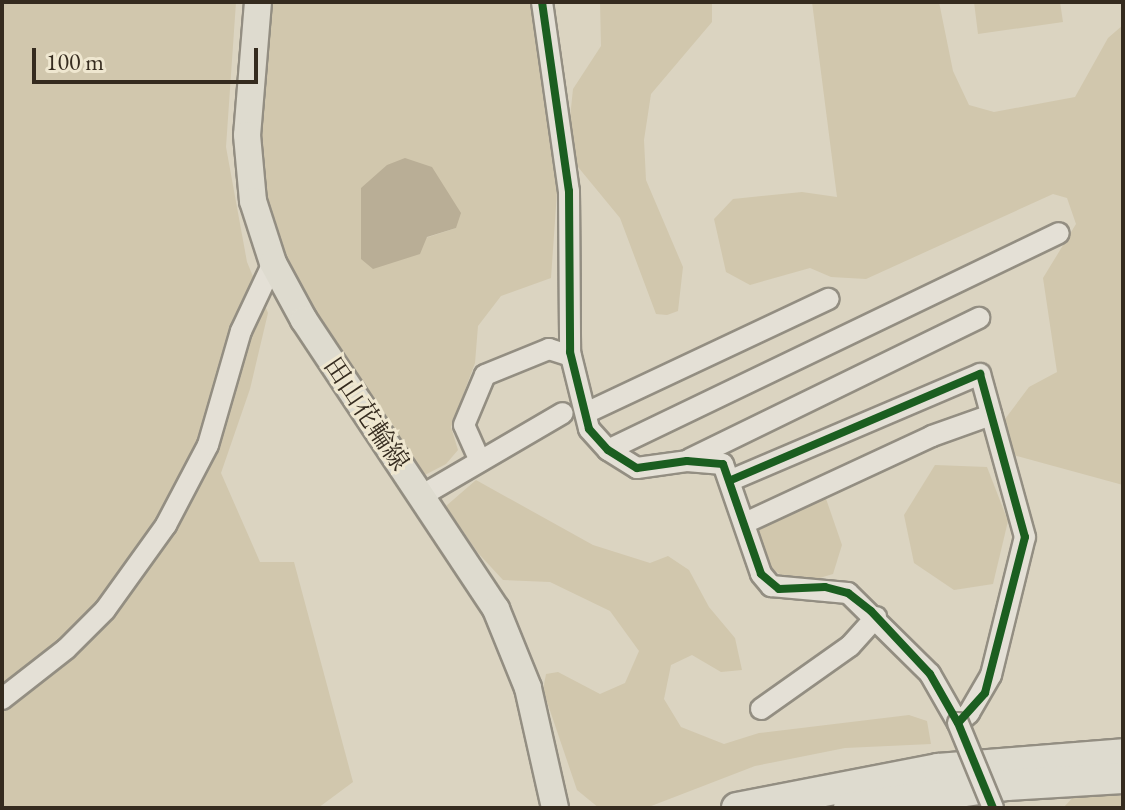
<!DOCTYPE html>
<meta charset="utf-8">
<style>
body{margin:0}
#map{position:relative;width:1125px;height:810px;overflow:hidden;background:#dbd4c1;font-family:"EB Garamond","Noto Serif JP",serif}
div>[style]{position:absolute}
.green>*{inset:0;background:#d1c7ad}
.water>*{inset:0;background:#b9ae96}
.roads{filter:drop-shadow(2px 0 #938e82) drop-shadow(-2px 0 #938e82) drop-shadow(0 2px #938e82) drop-shadow(0 -2px #938e82)}
.minor>*{height:20px;margin:-10px;padding:0 10px;transform-origin:10px;border-radius:10px;background:#e4e0d6}
.major>*{height:26px;margin:-13px;padding:0 13px;transform-origin:13px;border-radius:13px;background:#dedbcf}
.highway>*{height:30px;margin:-15px;padding:0 15px;transform-origin:15px;border-radius:15px;background:#dedbcf}
.bridges{filter:drop-shadow(2px 0 #938e82) drop-shadow(-2px 0 #938e82) drop-shadow(0 2px #938e82) drop-shadow(0 -2px #938e82)}
.minor-bridge>*{height:20px;margin:-10px;padding:0 10px;transform-origin:10px;border-radius:10px;background:#e4e0d6}
.cycleway>*{height:8px;margin:-4px;padding:0 4px;transform-origin:4px;border-radius:4px;background:#1b5e20}
span{translate:-50% -50%;white-space:nowrap;text-align:center;line-height:1.15;-webkit-text-stroke:6px #efe7d0;paint-order:stroke}
.street-label{font-size:26px;color:#352b1f}
.frame{position:absolute;inset:0;border:4px solid #352b1f;pointer-events:none}
.scale{position:absolute;left:32px;top:48px;width:226px;height:36px;box-sizing:border-box;border:4px solid #352b1f;border-top:0;padding-left:10px;font-size:24px;line-height:28px;white-space:nowrap;color:#352b1f;-webkit-text-stroke:6px #efe7d0;paint-order:stroke}
</style>
<div id="map">
<div class="green">
<i style="clip-path:polygon(2px 2px,236px 2px,226px 147px,247px 262px,268px 313px,250px 389px,221px 473px,260px 562px,294px 562px,353px 782px,318px 808px,2px 808px)"></i>
<i style="clip-path:polygon(evenodd,268px 2px,532px 2px,558px 178px,551px 278px,501px 296px,478px 326px,475px 363px,451px 427px,458px 450px,446px 464px,423px 476px,290px 276px,271px 222px,259px 162px,268px 2px,361px 188px,456px 228px,361px 259px,361px 188px)"></i>
<i style="clip-path:polygon(600px 2px,712px 4px,712px 22px,651px 94px,644px 140px,646px 180px,683px 267px,678px 311px,667px 315px,656px 314px,620px 218px,578px 167px,568px 137px,573px 89px,601px 46px)"></i>
<i style="clip-path:polygon(812px 2px,939px 2px,953px 71px,969px 105px,994px 112px,1075px 97px,1108px 38px,1123px 25px,1123px 485px,1013px 455px,1002px 423px,1029px 387px,1057px 372px,1043px 278px,1076px 224px,1067px 198px,1053px 194px,866px 279px,831px 277px,810px 268px,750px 285px,726px 272px,714px 219px,733px 199px,802px 192px,837px 197px)"></i>
<i style="clip-path:polygon(974px 2px,1060px 2px,1063px 22px,978px 34px)"></i>
<i style="clip-path:polygon(935px 465px,987px 467px,1008px 521px,993px 584px,954px 590px,914px 563px,904px 515px)"></i>
<i style="clip-path:polygon(476px 480px,593px 545px,650px 563px,668px 556px,689px 570px,709px 607px,735px 638px,742px 670px,721px 672px,692px 655px,671px 665px,664px 699px,681px 727px,724px 744px,759px 733px,909px 715px,927px 721px,931px 744px,845px 748px,755px 766px,646px 808px,599px 808px,577px 790px,543px 690px,546px 674px,558px 672px,600px 694px,625px 683px,639px 651px,610px 611px,550px 582px,503px 580px,478px 553px,446px 506px)"></i>
<i style="clip-path:polygon(823px 490px,842px 545px,833px 574px,803px 583px,787px 579px,771px 568px,753px 528px)"></i>
<i style="clip-path:polygon(1077px 793px,1123px 796px,1123px 808px,1063px 808px)"></i>
</div>
<div class="water">
<i style="clip-path:polygon(405px 158px,432px 167px,461px 213px,456px 228px,427px 237px,420px 254px,373px 269px,361px 259px,361px 188px,387px 165px)"></i>
</div>
<div class="roads">
<div class="minor">
<i style="left:542px;top:2px;width:191px;rotate:81.9deg"></i>
<i style="left:569px;top:191px;width:161px;rotate:89.6deg"></i>
<i style="left:570px;top:352px;width:79px;rotate:76.1deg"></i>
<i style="left:589px;top:429px;width:28px;rotate:48deg"></i>
<i style="left:608px;top:450px;width:34px;rotate:32deg"></i>
<i style="left:637px;top:468px;width:50px;rotate:-8deg"></i>
<i style="left:687px;top:461px;width:36px;rotate:5deg"></i>
<i style="left:723px;top:464px;width:116px;rotate:70.9deg"></i>
<i style="left:761px;top:574px;width:16px;rotate:50deg"></i>
<i style="left:771px;top:586px;width:77px;rotate:5.2deg"></i>
<i style="left:848px;top:593px;width:115px;rotate:44.6deg"></i>
<i style="left:930px;top:674px;width:56px;rotate:60.3deg"></i>
<i style="left:958px;top:723px;width:15px;rotate:-42deg"></i>
<i style="left:969px;top:713px;width:44px;rotate:-59.9deg"></i>
<i style="left:991px;top:675px;width:142px;rotate:-76.2deg"></i>
<i style="left:1025px;top:537px;width:169px;rotate:-105.4deg"></i>
<i style="left:980px;top:374px;width:271px;rotate:156.9deg"></i>
<i style="left:586px;top:413px;width:268px;rotate:-25.2deg"></i>
<i style="left:608px;top:450px;width:500px;rotate:-25.69deg"></i>
<i style="left:690px;top:459px;width:322px;rotate:-26deg"></i>
<i style="left:480px;top:461px;width:39px;rotate:-114deg"></i>
<i style="left:464px;top:425px;width:54px;rotate:-67.2deg"></i>
<i style="left:485px;top:375px;width:69px;rotate:-22.1deg"></i>
<i style="left:549px;top:349px;width:23px;rotate:18deg"></i>
<i style="left:421px;top:496px;width:164px;rotate:-30.3deg"></i>
<i style="left:745px;top:523px;width:206px;rotate:-24.9deg"></i>
<i style="left:932px;top:436px;width:63px;rotate:-19.6deg"></i>
<i style="left:2px;top:699px;width:81px;rotate:-38deg"></i>
<i style="left:66px;top:649px;width:55px;rotate:-45deg"></i>
<i style="left:105px;top:610px;width:105px;rotate:-54.3deg"></i>
<i style="left:166px;top:525px;width:90px;rotate:-62.3deg"></i>
<i style="left:208px;top:445px;width:119px;rotate:-73.9deg"></i>
<i style="left:241px;top:331px;width:75px;rotate:-64.8deg"></i>
<i style="left:761px;top:709px;width:109px;rotate:-35.3deg"></i>
<i style="left:850px;top:646px;width:39px;rotate:-48deg"></i>
</div>
<div class="major">
<i style="left:258px;top:2px;width:133px;rotate:94.7deg"></i>
<i style="left:247px;top:135px;width:66px;rotate:84.8deg"></i>
<i style="left:253px;top:201px;width:65px;rotate:72.1deg"></i>
<i style="left:273px;top:263px;width:65px;rotate:61.5deg"></i>
<i style="left:304px;top:320px;width:347px;rotate:56.4deg"></i>
<i style="left:496px;top:609px;width:85px;rotate:67.9deg"></i>
<i style="left:528px;top:688px;width:123px;rotate:77.3deg"></i>
</div>
<div class="highway">
<i style="left:737px;top:808px;width:205px;rotate:-11deg"></i>
<i style="left:938px;top:769px;width:186px;rotate:-4.6deg"></i>
<i style="left:849px;top:808px;width:160px;rotate:-8.3deg"></i>
<i style="left:1007px;top:785px;width:116px;rotate:-3.5deg"></i>
</div>
</div>
<div class="bridges">
<div class="minor-bridge">
<i style="left:958px;top:723px;width:92px;rotate:67.6deg"></i>
</div>
</div>
<div class="cycleway">
<i style="left:542px;top:2px;width:191px;rotate:81.9deg"></i>
<i style="left:569px;top:191px;width:161px;rotate:89.6deg"></i>
<i style="left:570px;top:352px;width:79px;rotate:76.1deg"></i>
<i style="left:589px;top:429px;width:28px;rotate:48deg"></i>
<i style="left:608px;top:450px;width:34px;rotate:32deg"></i>
<i style="left:637px;top:468px;width:50px;rotate:-8deg"></i>
<i style="left:687px;top:461px;width:36px;rotate:5deg"></i>
<i style="left:723px;top:464px;width:116px;rotate:70.9deg"></i>
<i style="left:761px;top:574px;width:23px;rotate:40deg"></i>
<i style="left:779px;top:589px;width:46px;rotate:-2.5deg"></i>
<i style="left:825px;top:587px;width:24px;rotate:15deg"></i>
<i style="left:848px;top:593px;width:29px;rotate:38deg"></i>
<i style="left:871px;top:611px;width:86px;rotate:46.9deg"></i>
<i style="left:930px;top:674px;width:56px;rotate:60.3deg"></i>
<i style="left:958px;top:723px;width:92px;rotate:67.6deg"></i>
<i style="left:731px;top:480px;width:271px;rotate:-23.1deg"></i>
<i style="left:980px;top:374px;width:169px;rotate:74.6deg"></i>
<i style="left:1025px;top:537px;width:161px;rotate:104.4deg"></i>
<i style="left:985px;top:693px;width:40px;rotate:132deg"></i>
</div>
<div class="street-label">
<span style="left:366px;top:414px;rotate:56deg">田山花輪線</span>
</div>
<div class="frame"></div>
<div class="scale">100 m</div>
</div>
